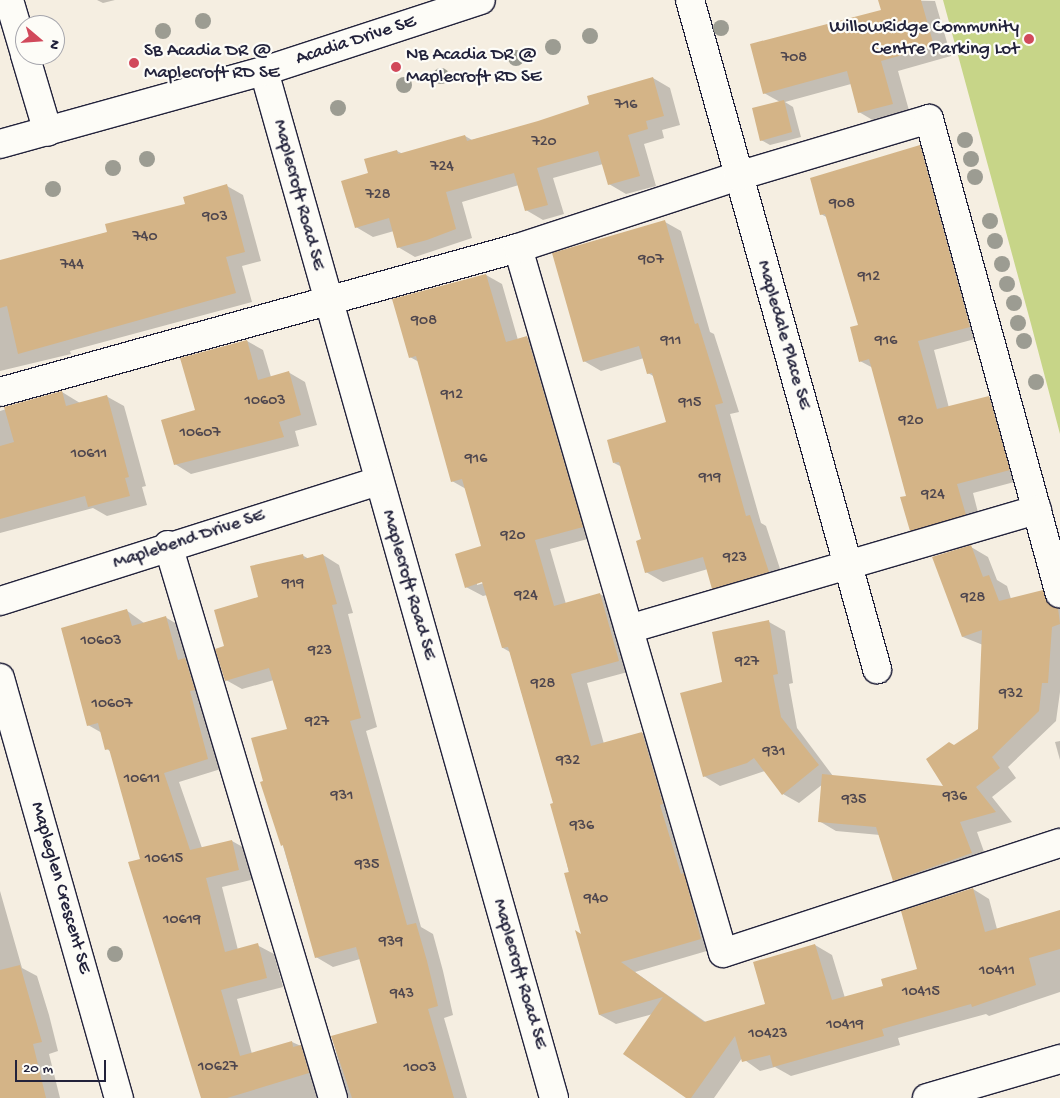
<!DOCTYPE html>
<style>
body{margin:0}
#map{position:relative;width:1060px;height:1098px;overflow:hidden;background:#f5eee1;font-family:"Gochi Hand",sans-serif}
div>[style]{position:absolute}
.green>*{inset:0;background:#c7d588}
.shadow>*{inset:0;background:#0003}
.building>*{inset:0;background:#d4b487}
.roads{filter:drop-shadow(1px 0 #22223b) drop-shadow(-1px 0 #22223b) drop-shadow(0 1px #22223b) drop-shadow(0 -1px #22223b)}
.minor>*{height:28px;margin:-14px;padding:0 14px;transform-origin:14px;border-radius:14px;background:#fdfcf7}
.trees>*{width:16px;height:16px;margin:-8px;border-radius:50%;background:#9c9c92}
.dots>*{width:14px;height:14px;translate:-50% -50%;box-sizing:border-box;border:2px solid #fdfcf7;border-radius:50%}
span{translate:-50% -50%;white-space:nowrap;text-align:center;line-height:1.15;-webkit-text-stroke:4.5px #fdfcf7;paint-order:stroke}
.number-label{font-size:16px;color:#4e464e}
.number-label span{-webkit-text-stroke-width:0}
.poi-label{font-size:19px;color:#22223b}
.right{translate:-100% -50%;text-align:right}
.left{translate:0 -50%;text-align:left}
.street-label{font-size:19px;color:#22223b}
.north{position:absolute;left:15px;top:15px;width:50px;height:50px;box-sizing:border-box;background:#fdfcf7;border:1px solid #a5a5ac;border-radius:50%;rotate:108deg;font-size:14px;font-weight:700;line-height:20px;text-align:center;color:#22223b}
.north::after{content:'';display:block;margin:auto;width:18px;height:22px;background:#d1495b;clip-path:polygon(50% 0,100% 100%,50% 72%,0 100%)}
.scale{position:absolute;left:15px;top:1060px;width:91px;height:22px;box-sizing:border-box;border:2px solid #22223b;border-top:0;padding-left:6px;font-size:15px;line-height:18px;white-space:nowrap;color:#22223b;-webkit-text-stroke:4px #fdfcf7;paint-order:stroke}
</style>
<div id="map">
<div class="green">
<i style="clip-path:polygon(943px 0,1060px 0,1060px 434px,1031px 324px)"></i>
</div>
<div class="shadow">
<i style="clip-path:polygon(97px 0,115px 0,103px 3px)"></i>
<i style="clip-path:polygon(884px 0,935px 1px,951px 56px,898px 71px,910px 114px,876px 122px,859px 112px,851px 84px,785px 102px,793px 107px,801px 137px,770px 145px,761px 140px,780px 102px,764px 93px,882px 11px)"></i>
<i style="clip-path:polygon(653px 78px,670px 88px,680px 125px,662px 130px,664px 138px,644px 144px,656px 186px,626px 194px,609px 184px,603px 164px,553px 178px,564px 214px,543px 220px,526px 210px,519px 185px,462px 202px,472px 238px,415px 257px,398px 247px,394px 231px,373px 237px,356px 227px,369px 174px,397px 151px,403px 154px,465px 136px,472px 140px,539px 122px,591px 105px)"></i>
<i style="clip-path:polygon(920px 146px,936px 155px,986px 336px,934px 350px,949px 408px,989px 397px,1005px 407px,1025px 479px,973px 493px,981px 524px,927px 539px,911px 530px,907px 497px,873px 368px,860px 361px,859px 326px,828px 218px,821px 214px)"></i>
<i style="clip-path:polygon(227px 186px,243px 195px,261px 261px,242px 266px,252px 302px,70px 351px,71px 354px,0 371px,0 261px,109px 232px,187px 205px)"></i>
<i style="clip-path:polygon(665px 222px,681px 231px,710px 332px,714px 334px,739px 412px,730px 414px,761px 523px,766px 526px,784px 581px,729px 597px,713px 588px,708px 569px,663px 582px,646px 572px,643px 540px,622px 467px,614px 463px,668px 423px,655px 377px,648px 373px,644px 358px,601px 371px,584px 361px)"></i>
<i style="clip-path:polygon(evenodd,486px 275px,502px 284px,518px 340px,527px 338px,544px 347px,599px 536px,550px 549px,566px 604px,600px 594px,617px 604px,635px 670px,587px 683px,604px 744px,642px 733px,659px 743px,717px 948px,635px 972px,707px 1023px,767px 1005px,815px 945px,832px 955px,845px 998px,885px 987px,918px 970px,973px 889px,989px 899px,997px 929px,1060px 911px,1060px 992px,989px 1016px,986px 1014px,898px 1038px,900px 1045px,791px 1076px,775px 1067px,760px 1071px,742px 1058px,714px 1098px,688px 1098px,653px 1014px,616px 1024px,600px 1015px,554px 804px,510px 652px,503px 648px,487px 595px,483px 596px,466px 587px,482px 547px,466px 489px,452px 481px,419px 362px,410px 357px,486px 275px,488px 579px,488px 582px,477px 585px,477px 583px,488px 579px)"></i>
<i style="clip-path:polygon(247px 341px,263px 350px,271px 377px,288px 372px,305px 382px,317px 425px,295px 431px,299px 446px,191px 474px,175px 464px,196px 411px)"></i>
<i style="clip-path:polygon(62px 392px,80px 403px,106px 396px,124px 406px,146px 486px,142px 487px,147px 505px,107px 516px,93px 508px,0 533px,0 411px)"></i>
<i style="clip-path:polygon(971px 547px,988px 557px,997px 580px,1007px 586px,1011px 599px,1043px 591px,1060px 601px,1060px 692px,1056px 721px,1008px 767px,1016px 778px,992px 797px,1012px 822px,977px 832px,988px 863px,912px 890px,894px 880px,880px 835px,836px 831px,819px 821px,823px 784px,799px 803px,783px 794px,765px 771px,720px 786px,704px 776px,723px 683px,769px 622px,785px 631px,793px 683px,789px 684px,797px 728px,833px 776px,946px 787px,955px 746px,979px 729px,983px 645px,963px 637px)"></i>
<i style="clip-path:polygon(302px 555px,309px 559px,323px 555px,339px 565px,353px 613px,348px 614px,377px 727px,366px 731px,421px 927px,433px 934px,443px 971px,453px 1015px,444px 1018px,467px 1098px,348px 1098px,332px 1037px,378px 1024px,360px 959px,333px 967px,316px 957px,264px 782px,288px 729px,274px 680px,242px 689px,226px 680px,225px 647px,260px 597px)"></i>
<i style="clip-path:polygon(126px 610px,144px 623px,165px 617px,182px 627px,224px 768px,179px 782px,202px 848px,232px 841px,248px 850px,255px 879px,222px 887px,238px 950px,257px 945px,274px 954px,283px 987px,237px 999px,252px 1054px,292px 1042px,301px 1046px,317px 1055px,331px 1098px,202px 1098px,130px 863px,142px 860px,111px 752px,107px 749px,102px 733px,88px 725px)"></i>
<i style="clip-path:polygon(1060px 741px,1060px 760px,1055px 742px)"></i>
<i style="clip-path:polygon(0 891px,22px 968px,37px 976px,49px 1015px,58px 1051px,49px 1054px,60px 1098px,0 1098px)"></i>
</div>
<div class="building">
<i style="clip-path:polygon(878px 0,921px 0,934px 46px,881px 61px,893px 104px,858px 113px,847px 71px,763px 94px,750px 44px,881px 10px)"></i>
<i style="clip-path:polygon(653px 77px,664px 116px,646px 121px,648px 129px,628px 135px,640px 176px,608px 185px,598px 151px,537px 168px,548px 205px,525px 211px,514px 173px,446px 192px,456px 229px,427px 240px,397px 248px,389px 218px,355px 228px,341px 181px,368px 173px,364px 159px,397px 150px,398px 154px,465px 135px,467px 141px,538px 121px,589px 104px,587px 96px)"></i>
<i style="clip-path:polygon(784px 100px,792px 132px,760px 141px,752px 108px)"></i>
<i style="clip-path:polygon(920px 145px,970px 327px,918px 341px,937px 409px,989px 396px,1010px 470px,957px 484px,966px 515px,910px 531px,900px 497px,906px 496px,869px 359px,859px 362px,850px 327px,858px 325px,825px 214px,820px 215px,810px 178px)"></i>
<i style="clip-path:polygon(227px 184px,245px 252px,226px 257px,236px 293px,18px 354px,7px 306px,0 308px,0 260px,107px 232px,105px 224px,185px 204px,183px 197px)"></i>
<i style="clip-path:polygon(665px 220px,695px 324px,698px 323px,723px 403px,715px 405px,746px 516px,750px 515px,769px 572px,712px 589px,703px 557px,645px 573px,636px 541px,641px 539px,619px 462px,613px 463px,607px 440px,666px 422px,652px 373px,647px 374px,639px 346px,583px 362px,552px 253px)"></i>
<i style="clip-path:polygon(486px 274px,506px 342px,527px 336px,583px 527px,535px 540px,554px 606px,600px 593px,619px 661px,571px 674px,591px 746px,642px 732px,663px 804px,660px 805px,681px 874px,684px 873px,701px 939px,621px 962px,704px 1022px,765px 1004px,753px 962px,815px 944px,832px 1000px,883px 986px,881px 979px,917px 969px,901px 911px,973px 888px,985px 932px,1060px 910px,1060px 949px,1029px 958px,1036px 985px,972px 1007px,971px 1004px,882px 1029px,884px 1036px,773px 1067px,770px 1055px,742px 1062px,735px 1036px,691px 1098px,686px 1098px,623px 1054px,663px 997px,599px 1015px,575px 930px,581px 934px,564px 873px,569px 872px,550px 804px,553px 803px,508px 647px,502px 648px,482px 582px,465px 588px,455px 554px,481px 546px,462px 479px,451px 482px,416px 356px,409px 358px,392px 299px)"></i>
<i style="clip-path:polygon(247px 340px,258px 380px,289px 371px,301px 415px,279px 422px,284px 437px,174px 465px,161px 420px,195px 410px,180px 358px)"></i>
<i style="clip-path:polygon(62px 391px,66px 406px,107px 395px,129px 477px,125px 478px,130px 496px,88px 507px,85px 496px,0 519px,0 446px,14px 442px,4px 407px)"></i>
<i style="clip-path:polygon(971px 545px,983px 577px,989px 575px,999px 601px,1043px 590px,1049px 604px,1058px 608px,1060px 624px,1052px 627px,1048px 683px,1042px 683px,1039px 711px,992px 757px,1000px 768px,976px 787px,996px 812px,960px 822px,972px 853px,893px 881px,876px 827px,818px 822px,822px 774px,943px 786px,926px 759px,949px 742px,954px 745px,978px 729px,982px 630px,962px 637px,932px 557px)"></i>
<i style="clip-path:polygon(303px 554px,304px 559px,323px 554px,337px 604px,332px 605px,361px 718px,350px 721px,407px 925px,416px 923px,427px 961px,438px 1006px,428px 1009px,454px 1098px,352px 1098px,331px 1036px,377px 1023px,356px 947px,315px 958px,283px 845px,281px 846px,260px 782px,263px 781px,251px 738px,287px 729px,269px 668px,225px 681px,215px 649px,224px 646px,214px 610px,258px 597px,250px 566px)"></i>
<i style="clip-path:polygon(127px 609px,132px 626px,166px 616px,178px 660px,185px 658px,195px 690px,190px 691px,208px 759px,164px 773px,190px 850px,232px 840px,239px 870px,206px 878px,225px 952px,258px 943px,267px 978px,221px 990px,240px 1056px,292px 1041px,293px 1047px,301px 1045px,309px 1073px,227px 1098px,201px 1098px,128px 862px,140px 859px,109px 749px,105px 750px,98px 723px,87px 726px,61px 628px)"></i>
<i style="clip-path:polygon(769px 620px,778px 674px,773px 675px,781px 717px,819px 765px,782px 795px,754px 758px,747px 763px,703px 777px,680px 693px,722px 682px,712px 632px)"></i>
<i style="clip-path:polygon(20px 965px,42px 1042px,33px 1044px,46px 1098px,0 1098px,0 970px)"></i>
</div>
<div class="roads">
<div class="minor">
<i style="left:9px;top:0;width:56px;rotate:73.5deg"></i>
<i style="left:690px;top:0;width:695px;rotate:74.38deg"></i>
<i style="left:25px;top:55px;width:80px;rotate:73.4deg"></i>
<i style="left:264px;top:71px;width:1067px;rotate:74.23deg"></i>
<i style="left:0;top:144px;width:274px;rotate:-15.5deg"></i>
<i style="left:264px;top:71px;width:228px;rotate:-18.1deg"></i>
<i style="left:518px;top:248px;width:734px;rotate:73.79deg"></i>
<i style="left:723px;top:953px;width:354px;rotate:-18.1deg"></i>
<i style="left:0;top:392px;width:538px;rotate:-15.54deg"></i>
<i style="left:518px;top:248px;width:231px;rotate:-18.1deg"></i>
<i style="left:738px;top:176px;width:199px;rotate:-16.6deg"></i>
<i style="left:929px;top:119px;width:492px;rotate:74.6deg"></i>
<i style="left:168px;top:545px;width:577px;rotate:73.39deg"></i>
<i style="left:0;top:601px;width:397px;rotate:-17.6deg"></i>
<i style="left:629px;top:629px;width:425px;rotate:-16.3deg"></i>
<i style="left:0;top:678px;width:437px;rotate:74.2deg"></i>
<i style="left:927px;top:1098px;width:139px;rotate:-16.3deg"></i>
</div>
</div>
<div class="trees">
<i style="left:203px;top:21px"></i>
<i style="left:721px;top:28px"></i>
<i style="left:163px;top:31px"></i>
<i style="left:590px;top:36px"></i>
<i style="left:553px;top:47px"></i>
<i style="left:516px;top:58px"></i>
<i style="left:441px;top:76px"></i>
<i style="left:404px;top:85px"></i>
<i style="left:338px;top:108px"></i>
<i style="left:965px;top:140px"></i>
<i style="left:147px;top:159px"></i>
<i style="left:971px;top:159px"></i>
<i style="left:113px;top:168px"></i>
<i style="left:975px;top:177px"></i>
<i style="left:53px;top:189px"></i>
<i style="left:990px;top:221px"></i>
<i style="left:995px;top:241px"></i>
<i style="left:1002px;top:264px"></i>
<i style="left:1007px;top:284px"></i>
<i style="left:1014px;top:303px"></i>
<i style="left:1018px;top:323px"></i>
<i style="left:1024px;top:341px"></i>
<i style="left:1036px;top:382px"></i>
<i style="left:115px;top:954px"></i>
</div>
<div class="dots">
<i style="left:1029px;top:39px;background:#d1495b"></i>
<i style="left:134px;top:63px;background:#d1495b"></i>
<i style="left:396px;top:67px;background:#d1495b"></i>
</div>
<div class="number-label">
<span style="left:794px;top:59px">708</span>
<span style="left:626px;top:106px">716</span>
<span style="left:544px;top:143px">720</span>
<span style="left:442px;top:168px">724</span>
<span style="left:378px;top:196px">728</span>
<span style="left:842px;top:205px">908</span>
<span style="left:215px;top:218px">903</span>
<span style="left:145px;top:238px">740</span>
<span style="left:651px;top:261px">907</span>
<span style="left:72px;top:266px">744</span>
<span style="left:869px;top:278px">912</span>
<span style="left:424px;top:322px">908</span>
<span style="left:671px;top:342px">911</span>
<span style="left:886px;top:342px">916</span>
<span style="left:452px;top:396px">912</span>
<span style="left:265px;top:402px">10603</span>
<span style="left:690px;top:404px">915</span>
<span style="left:911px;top:422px">920</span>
<span style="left:200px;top:434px">10607</span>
<span style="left:89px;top:455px">10611</span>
<span style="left:476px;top:460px">916</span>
<span style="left:710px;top:479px">919</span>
<span style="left:933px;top:496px">924</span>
<span style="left:513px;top:537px">920</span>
<span style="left:735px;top:559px">923</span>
<span style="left:293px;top:585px">919</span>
<span style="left:526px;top:597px">924</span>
<span style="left:973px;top:599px">928</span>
<span style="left:101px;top:642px">10603</span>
<span style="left:320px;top:652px">923</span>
<span style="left:747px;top:663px">927</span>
<span style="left:543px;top:685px">928</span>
<span style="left:1011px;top:695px">932</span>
<span style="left:112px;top:705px">10607</span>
<span style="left:317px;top:723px">927</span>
<span style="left:774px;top:753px">931</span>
<span style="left:568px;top:762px">932</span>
<span style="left:142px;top:780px">10611</span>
<span style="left:342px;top:797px">931</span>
<span style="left:955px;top:798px">936</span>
<span style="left:854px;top:801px">935</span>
<span style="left:582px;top:827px">936</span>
<span style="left:164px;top:860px">10615</span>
<span style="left:367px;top:866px">935</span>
<span style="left:596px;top:900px">940</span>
<span style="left:182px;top:921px">10619</span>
<span style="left:391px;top:943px">939</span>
<span style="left:997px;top:972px">10411</span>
<span style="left:921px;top:993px">10415</span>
<span style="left:402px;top:995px">943</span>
<span style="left:845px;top:1026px">10419</span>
<span style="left:768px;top:1035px">10423</span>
<span style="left:218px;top:1068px">10627</span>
<span style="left:420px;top:1069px">1003</span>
</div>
<div class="poi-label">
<span class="right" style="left:1019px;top:39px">WillowRidge Community<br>Centre Parking Lot</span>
<span class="left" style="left:144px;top:63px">SB Acadia DR @<br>Maplecroft RD SE</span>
<span class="left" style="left:406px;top:67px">NB Acadia DR @<br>Maplecroft RD SE</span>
</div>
<div class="street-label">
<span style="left:356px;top:41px;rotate:-18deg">Acadia Drive SE</span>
<span style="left:298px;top:195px;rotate:75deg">Maplecroft Road SE</span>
<span style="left:783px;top:335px;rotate:74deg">Mapledale Place SE</span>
<span style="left:189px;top:540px;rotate:-18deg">Maplebend Drive SE</span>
<span style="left:408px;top:585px;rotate:74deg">Maplecroft Road SE</span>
<span style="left:60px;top:888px;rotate:74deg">Mapleglen Crescent SE</span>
<span style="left:519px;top:974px;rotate:74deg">Maplecroft Road SE</span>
</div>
<div class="north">N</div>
<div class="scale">20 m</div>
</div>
